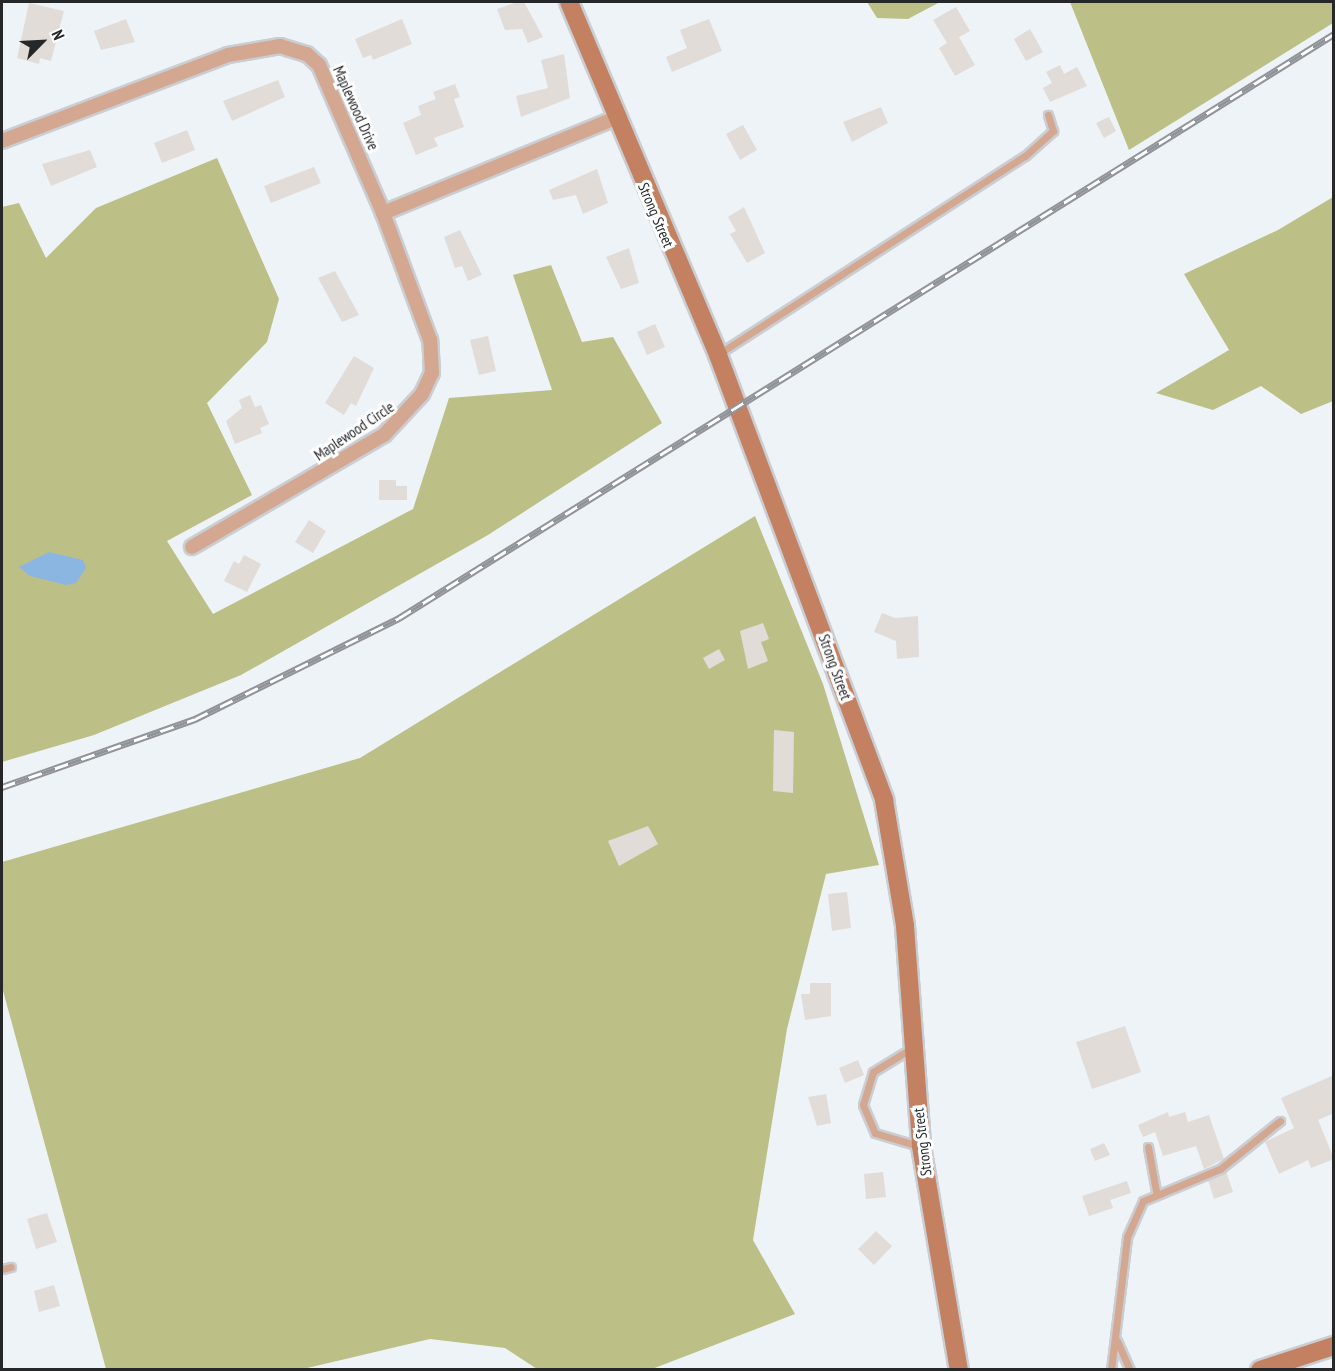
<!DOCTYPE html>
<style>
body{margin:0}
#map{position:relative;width:1335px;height:1371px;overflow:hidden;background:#eef3f7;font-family:"PT Sans Narrow",sans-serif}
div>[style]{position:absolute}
.forest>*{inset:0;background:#bcc086}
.water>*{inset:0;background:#8bb6e1}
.building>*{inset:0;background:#e1dcd8}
.roads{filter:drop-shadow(2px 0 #caced2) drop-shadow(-2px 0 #caced2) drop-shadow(0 2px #caced2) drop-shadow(0 -2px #caced2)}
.lane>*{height:7px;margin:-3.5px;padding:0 3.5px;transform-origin:3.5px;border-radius:3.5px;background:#d4a791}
.street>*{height:14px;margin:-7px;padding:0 7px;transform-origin:7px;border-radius:7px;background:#d4a791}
.secondary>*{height:18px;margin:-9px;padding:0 9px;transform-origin:9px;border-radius:9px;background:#c38161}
.rail>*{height:7px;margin-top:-3.5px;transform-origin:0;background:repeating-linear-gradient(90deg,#fff 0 14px,#909397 0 28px);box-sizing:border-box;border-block:2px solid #909397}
span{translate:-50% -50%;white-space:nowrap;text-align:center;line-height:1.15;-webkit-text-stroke:6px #fff;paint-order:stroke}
.street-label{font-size:15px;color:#252729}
.frame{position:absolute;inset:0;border:3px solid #252729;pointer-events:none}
.north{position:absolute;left:12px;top:12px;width:60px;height:60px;-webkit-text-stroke:4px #fff;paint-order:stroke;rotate:66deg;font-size:16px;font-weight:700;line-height:24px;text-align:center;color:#252729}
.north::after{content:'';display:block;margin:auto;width:21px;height:27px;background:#252729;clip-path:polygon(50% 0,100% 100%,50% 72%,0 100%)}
</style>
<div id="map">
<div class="forest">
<i style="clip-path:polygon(867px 2px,940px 2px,908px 19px,877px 18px)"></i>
<i style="clip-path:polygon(1070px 2px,1333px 2px,1333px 23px,1129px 150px)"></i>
<i style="clip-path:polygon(217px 158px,279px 299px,267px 342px,207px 403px,252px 495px,167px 541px,213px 614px,413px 509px,449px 398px,552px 390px,513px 275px,551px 265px,582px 342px,613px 337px,662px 423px,488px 535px,241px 675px,94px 735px,2px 762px,2px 207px,19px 203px,46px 258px,96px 208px)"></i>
<i style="clip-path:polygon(1333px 197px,1333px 401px,1301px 414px,1261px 386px,1213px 410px,1156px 393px,1229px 350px,1184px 274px,1278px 230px)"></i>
<i style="clip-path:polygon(755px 516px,823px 684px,879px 865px,826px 874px,787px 1029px,753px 1240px,795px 1314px,652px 1369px,537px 1369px,505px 1348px,430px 1339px,303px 1369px,106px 1369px,2px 987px,2px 862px,360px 758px)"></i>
</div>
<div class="water">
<i style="clip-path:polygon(49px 552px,83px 560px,86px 568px,76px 583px,66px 585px,30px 576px,19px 567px)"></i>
</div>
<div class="building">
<i style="clip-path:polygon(517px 2px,524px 2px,543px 37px,528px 43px,522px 29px,505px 30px,497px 9px)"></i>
<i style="clip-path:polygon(29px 3px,64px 11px,51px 61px,40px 58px,39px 64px,17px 58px)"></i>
<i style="clip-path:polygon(956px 7px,970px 31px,959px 37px,975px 65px,955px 76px,939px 48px,947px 43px,933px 20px)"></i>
<i style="clip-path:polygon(126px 19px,135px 42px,101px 50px,94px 31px)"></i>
<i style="clip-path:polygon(402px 19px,412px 44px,373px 60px,371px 55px,363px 58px,355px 39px)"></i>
<i style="clip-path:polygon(709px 19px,722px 51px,672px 72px,666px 57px,687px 48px,680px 30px)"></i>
<i style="clip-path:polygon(1030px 29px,1043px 52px,1026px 61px,1014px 39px)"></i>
<i style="clip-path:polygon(564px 54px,570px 98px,521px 117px,516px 96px,548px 88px,541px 60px)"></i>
<i style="clip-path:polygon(1060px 65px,1064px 74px,1077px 67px,1087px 86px,1050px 102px,1043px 88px,1052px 83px,1046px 72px)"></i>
<i style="clip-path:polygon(278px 80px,285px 97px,232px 121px,223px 101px)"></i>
<i style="clip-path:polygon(455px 84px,460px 97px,454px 99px,464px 127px,434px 138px,438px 146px,416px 155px,403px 123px,421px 115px,418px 106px,436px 99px,433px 92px)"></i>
<i style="clip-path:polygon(881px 107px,888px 123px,852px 142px,843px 122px)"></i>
<i style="clip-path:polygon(1109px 117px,1116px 131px,1104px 138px,1096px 123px)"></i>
<i style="clip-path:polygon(743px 125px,757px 150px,740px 160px,726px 134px)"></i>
<i style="clip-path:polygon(187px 130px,195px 150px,162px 163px,154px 143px)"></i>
<i style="clip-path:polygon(90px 150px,97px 167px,51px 186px,42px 164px)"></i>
<i style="clip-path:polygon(314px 167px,321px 183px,271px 203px,264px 186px)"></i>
<i style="clip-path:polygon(597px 169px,608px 203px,583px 214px,576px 195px,553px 200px,549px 190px)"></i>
<i style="clip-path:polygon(744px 207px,765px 253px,747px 263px,730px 234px,736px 231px,728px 217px)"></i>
<i style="clip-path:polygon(460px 230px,482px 275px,468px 281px,462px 266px,455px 268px,444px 237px)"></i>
<i style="clip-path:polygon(629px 248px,639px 283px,621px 289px,606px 257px)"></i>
<i style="clip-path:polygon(335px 271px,359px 315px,342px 322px,318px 278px)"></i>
<i style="clip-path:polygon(655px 324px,665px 347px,647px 355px,637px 332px)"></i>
<i style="clip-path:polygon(488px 336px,496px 371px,479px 375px,470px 340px)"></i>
<i style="clip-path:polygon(354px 356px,374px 368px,356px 406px,351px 403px,344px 415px,325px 403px)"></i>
<i style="clip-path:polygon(250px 395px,255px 407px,261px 405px,269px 424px,260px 428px,262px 433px,235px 444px,226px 421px,242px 408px,239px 400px)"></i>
<i style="clip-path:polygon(379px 480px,396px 480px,396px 486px,407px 486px,407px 500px,379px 500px)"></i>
<i style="clip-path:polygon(309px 520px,326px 531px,313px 553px,295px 542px)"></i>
<i style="clip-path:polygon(244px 555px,261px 564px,247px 592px,224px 581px,234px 561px,239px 564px)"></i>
<i style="clip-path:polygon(882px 613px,895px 618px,918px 616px,919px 657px,897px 659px,896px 641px,874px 632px)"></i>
<i style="clip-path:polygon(763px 623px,769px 639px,761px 642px,768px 661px,748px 669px,740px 631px)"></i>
<i style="clip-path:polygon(719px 649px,725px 660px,709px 669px,703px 658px)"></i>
<i style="clip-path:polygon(774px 730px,794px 732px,793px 793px,773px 791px)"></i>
<i style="clip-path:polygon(648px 826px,658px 844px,619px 866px,608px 841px)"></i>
<i style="clip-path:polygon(847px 892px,851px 928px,832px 931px,828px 894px)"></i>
<i style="clip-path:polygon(810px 983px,831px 983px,831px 1016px,805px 1020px,801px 994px,810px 994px)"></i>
<i style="clip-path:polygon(1125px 1026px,1141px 1072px,1092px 1089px,1076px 1042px)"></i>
<i style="clip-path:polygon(858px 1060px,864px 1075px,845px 1083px,839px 1068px)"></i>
<i style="clip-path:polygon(1334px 1075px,1334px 1113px,1318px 1120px,1334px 1159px,1311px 1168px,1308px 1160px,1279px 1174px,1265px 1142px,1294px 1128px,1281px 1098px)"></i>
<i style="clip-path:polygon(826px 1094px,831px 1123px,817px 1126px,808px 1097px)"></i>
<i style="clip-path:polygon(1168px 1112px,1169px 1117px,1185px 1112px,1188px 1122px,1209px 1115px,1224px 1159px,1204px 1169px,1196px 1146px,1163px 1156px,1155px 1132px,1143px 1137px,1138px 1125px)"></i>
<i style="clip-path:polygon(1104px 1143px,1110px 1155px,1095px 1161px,1090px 1149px)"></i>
<i style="clip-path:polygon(1226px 1171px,1233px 1192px,1214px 1199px,1208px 1180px)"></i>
<i style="clip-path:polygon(883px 1172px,886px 1197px,866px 1199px,864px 1174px)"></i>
<i style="clip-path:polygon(1127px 1181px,1131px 1193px,1110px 1200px,1113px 1208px,1089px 1216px,1082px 1196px)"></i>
<i style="clip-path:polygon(47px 1213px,57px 1242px,36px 1249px,27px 1219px)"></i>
<i style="clip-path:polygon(876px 1231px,892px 1246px,874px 1265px,858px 1249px)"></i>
<i style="clip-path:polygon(54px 1285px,60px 1306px,39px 1312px,34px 1291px)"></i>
</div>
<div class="roads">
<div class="lane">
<i style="left:720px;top:353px;width:363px;rotate:-32.9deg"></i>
<i style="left:1025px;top:156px;width:38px;rotate:-42deg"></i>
<i style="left:1053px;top:131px;width:17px;rotate:-107deg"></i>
<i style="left:912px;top:1048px;width:46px;rotate:148.4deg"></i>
<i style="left:873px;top:1072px;width:34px;rotate:107deg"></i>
<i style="left:863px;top:1105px;width:30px;rotate:67deg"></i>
<i style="left:875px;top:1133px;width:46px;rotate:16.5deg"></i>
<i style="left:1148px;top:1147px;width:45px;rotate:79.7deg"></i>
<i style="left:2px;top:1269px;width:9px;rotate:-13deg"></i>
<i style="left:1117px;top:1341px;width:32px;rotate:66deg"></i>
<i style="left:1111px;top:1370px;width:134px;rotate:-83.1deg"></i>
<i style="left:1127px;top:1237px;width:39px;rotate:-66deg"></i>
<i style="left:1143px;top:1201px;width:83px;rotate:-22.6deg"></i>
<i style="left:1220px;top:1169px;width:77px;rotate:-38.7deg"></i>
</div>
<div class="street">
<i style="left:2px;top:141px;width:242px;rotate:-20.8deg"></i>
<i style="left:228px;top:55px;width:53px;rotate:-9.8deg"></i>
<i style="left:280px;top:46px;width:28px;rotate:17deg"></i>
<i style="left:307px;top:54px;width:16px;rotate:43deg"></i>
<i style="left:319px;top:65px;width:161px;rotate:66.6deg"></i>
<i style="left:383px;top:213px;width:252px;rotate:-22.2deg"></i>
<i style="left:192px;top:547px;width:222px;rotate:-30.3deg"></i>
<i style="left:384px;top:435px;width:56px;rotate:-47.2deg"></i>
<i style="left:422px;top:394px;width:23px;rotate:-65deg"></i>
<i style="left:432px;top:373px;width:33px;rotate:-93deg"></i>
<i style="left:430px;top:340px;width:135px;rotate:-110.3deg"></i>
</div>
<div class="secondary">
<i style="left:569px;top:2px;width:383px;rotate:67.1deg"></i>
<i style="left:718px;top:355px;width:475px;rotate:69.5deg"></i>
<i style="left:884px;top:800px;width:128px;rotate:80.5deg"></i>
<i style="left:905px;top:926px;width:221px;rotate:85.8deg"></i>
<i style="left:921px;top:1146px;width:227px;rotate:80.4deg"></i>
<i style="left:1260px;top:1370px;width:78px;rotate:-18deg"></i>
</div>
</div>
<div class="rail">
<i style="left:2px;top:787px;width:205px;rotate:-19.4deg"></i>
<i style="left:195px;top:719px;width:228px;rotate:-26.3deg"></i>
<i style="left:399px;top:618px;width:1102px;rotate:-31.99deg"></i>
</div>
<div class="street-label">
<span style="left:356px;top:108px;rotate:66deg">Maplewood Drive</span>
<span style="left:656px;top:215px;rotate:67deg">Strong Street</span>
<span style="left:354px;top:431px;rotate:-34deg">Maplewood Circle</span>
<span style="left:835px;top:667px;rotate:70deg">Strong Street</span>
<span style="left:922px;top:1142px;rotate:-97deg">Strong Street</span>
</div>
<div class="frame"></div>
<div class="north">N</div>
</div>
